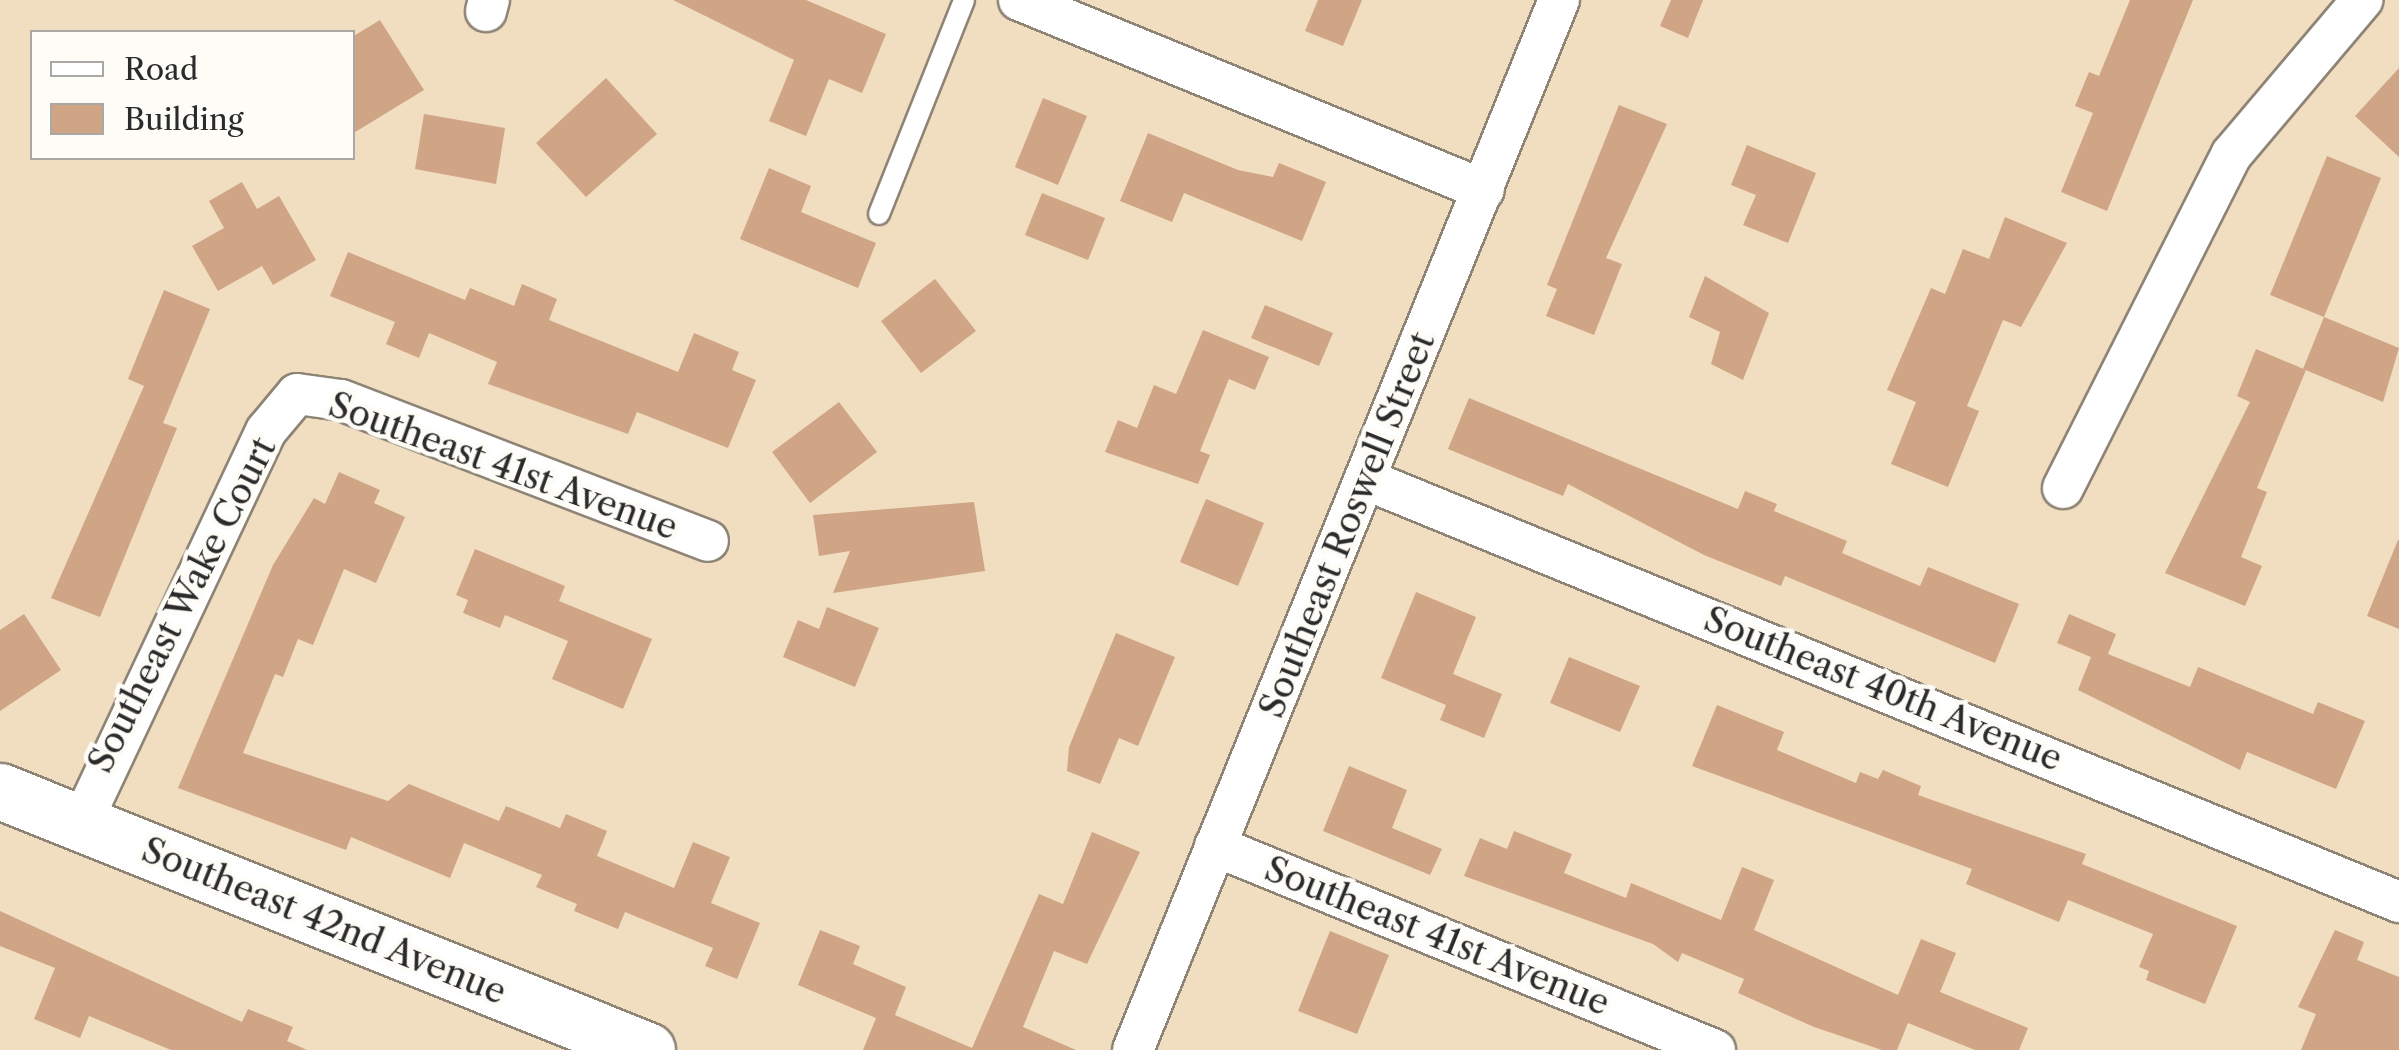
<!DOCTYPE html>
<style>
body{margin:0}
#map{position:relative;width:2399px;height:1050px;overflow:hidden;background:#f1dec0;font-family:"Libre Caslon Text",serif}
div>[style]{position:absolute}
.building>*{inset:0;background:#cfa585}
.roads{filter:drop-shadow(2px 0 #8e8476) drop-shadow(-2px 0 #8e8476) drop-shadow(0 2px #8e8476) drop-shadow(0 -2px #8e8476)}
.lane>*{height:20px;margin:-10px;padding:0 10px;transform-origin:10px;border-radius:10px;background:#fff}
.street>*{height:40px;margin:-20px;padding:0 20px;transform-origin:20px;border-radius:20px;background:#fff}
.secondary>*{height:55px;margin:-27.5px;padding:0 27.5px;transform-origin:27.5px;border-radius:27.5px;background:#fff}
span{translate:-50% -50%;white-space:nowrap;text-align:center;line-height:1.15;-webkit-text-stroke:9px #fdfcf7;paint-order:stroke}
.street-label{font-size:35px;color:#2b2b2b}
.legend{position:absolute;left:30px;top:30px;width:325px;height:130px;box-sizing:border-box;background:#fdfcf7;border:2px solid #a9a8a5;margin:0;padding:12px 18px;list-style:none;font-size:30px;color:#2b2b2b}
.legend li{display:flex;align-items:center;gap:20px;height:50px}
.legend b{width:50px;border:2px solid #a9a8a5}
</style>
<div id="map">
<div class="building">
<i style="clip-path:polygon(673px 0,806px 0,886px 34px,862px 93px,829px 79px,806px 136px,769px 121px,794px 60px)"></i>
<i style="clip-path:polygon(1318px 0,1362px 0,1343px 46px,1305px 31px)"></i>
<i style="clip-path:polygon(1671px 0,1703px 0,1688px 38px,1660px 26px)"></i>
<i style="clip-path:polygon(2130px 0,2193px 0,2107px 211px,2061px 192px,2093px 113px,2075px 106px,2089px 72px,2099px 76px)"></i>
<i style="clip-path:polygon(380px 20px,424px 90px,352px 134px,352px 37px)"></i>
<i style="clip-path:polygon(2399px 68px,2399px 157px,2355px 116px)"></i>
<i style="clip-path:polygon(606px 78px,657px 134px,586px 197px,536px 143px)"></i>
<i style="clip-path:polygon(1043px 98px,1087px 116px,1058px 185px,1015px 167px)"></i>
<i style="clip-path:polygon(1619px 105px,1667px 124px,1606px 258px,1622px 264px,1594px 335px,1546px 316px,1557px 289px,1547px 285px)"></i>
<i style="clip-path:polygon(424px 114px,505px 128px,496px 184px,415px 169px)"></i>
<i style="clip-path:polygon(1148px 133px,1238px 170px,1273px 177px,1279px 163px,1326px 182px,1302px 241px,1184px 193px,1172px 222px,1120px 201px)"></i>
<i style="clip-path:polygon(1747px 145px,1816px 173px,1788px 243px,1743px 225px,1756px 195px,1731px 185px)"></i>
<i style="clip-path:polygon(2327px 156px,2381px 178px,2324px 317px,2270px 295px)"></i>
<i style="clip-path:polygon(769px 168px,811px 186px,801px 212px,876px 243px,858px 288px,740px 239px)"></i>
<i style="clip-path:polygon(242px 182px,257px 209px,279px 196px,316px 260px,273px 285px,262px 266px,218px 291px,192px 246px,224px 228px,209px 201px)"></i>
<i style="clip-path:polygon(1042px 193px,1105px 218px,1088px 260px,1025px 235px)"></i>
<i style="clip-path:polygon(2005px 217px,2067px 243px,2021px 327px,2003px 320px,1967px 406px,1979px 411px,1948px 487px,1891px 464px,1916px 402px,1887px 390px,1931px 288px,1945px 294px,1963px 249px,1989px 259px)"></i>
<i style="clip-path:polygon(348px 252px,465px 300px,470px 288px,514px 306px,522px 284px,557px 299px,549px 320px,678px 372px,694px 333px,739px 352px,732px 370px,756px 380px,728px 448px,637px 412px,628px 434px,488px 384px,497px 362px,429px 333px,419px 358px,386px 344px,395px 322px,330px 296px)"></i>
<i style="clip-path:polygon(1705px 276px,1769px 313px,1743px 380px,1711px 364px,1720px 332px,1689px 317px)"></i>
<i style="clip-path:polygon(935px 279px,976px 331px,921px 373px,881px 321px)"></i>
<i style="clip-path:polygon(164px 290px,210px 309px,163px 423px,177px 428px,100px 617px,51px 598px,144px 386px,128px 379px)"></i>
<i style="clip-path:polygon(1265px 305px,1333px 333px,1319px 366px,1251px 338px)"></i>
<i style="clip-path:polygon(2324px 317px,2399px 348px,2383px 402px,2303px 369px)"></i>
<i style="clip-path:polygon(1203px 330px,1269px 357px,1255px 390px,1229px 379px,1200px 451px,1210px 455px,1198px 484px,1105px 452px,1118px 420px,1137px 428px,1154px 385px,1176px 394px)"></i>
<i style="clip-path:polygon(2256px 349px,2306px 370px,2257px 488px,2267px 492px,2241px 557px,2262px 566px,2245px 606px,2165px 573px,2250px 402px,2237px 396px)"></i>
<i style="clip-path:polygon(1469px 398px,1738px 509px,1745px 491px,1777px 504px,1774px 511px,1847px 541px,1842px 553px,1920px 586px,1928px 567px,2019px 604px,1995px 663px,1785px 576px,1781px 586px,1704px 555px,1568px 484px,1563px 496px,1448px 449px)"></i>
<i style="clip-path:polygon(839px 402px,877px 452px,810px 503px,772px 452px)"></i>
<i style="clip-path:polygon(339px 472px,380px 490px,374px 503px,405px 517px,376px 583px,344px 569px,313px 645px,298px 639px,283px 677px,275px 674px,243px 753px,388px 801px,409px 784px,499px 821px,506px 806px,560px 828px,566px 814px,607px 831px,597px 856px,674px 888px,693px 842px,730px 857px,711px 903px,760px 923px,737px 979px,705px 966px,713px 948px,625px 912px,618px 929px,574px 911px,577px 904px,536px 887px,542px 875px,464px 843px,450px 878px,351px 837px,346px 850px,178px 788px,273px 565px,314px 498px,325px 504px)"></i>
<i style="clip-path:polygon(1206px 499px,1264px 523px,1238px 586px,1180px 562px)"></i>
<i style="clip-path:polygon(974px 502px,985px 571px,833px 593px,850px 551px,819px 556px,813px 515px)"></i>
<i style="clip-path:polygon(2398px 540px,2399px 540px,2399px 629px,2367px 616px)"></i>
<i style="clip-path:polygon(475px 549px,565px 586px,559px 601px,652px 639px,623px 709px,552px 679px,568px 641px,505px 615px,500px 628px,463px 613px,468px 600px,456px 595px)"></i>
<i style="clip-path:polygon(1416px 592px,1476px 617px,1453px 674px,1502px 694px,1484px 738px,1440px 720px,1446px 705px,1381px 678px)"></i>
<i style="clip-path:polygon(827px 607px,879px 628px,855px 687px,783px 657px,798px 620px,819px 629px)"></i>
<i style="clip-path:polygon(24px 614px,61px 670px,0 711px,0 630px)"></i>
<i style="clip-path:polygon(2069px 614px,2116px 634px,2108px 654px,2190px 687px,2198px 667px,2313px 714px,2318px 702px,2365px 721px,2336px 789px,2247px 752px,2240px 770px,2078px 690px,2091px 657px,2057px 643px)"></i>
<i style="clip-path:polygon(1116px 633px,1175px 657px,1138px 746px,1119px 738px,1100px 784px,1067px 771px,1069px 747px)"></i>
<i style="clip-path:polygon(1569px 657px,1640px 686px,1620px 732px,1550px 703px)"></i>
<i style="clip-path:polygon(1717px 705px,1784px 732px,1777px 750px,1856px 783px,1860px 772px,1878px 779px,1883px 770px,1921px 786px,1918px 795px,2086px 854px,2082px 864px,2237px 926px,2205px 1004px,2146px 980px,2149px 971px,2139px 967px,2153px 934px,2068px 900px,2059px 922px,1966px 884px,1972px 869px,1692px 766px)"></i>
<i style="clip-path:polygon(1349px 766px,1407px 790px,1392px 828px,1442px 849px,1430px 875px,1323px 831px)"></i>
<i style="clip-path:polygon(1514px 831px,1572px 854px,1564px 873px,1626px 898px,1631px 883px,1721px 920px,1742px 867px,1774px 880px,1754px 930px,1898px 995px,1921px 939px,1956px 953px,1940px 992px,2028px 1028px,2019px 1050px,1975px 1050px,1908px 1023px,1897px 1050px,1882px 1050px,1814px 1027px,1738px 993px,1744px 979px,1682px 953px,1678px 962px,1653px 944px,1464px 876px,1480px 838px,1507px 849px)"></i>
<i style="clip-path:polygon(1092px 832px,1140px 852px,1087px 964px,1054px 951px,1023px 1027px,1076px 1050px,863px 1050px,876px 1018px,798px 985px,820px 930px,860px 946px,853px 964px,906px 987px,895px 1015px,972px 1048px,1039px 894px,1063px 904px)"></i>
<i style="clip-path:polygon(0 911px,242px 1022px,248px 1009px,293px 1027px,287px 1041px,307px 1050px,171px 1050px,89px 1016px,80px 1038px,34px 1019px,55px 968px,0 946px)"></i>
<i style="clip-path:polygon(2335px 930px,2364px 942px,2357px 960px,2399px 977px,2399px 1050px,2301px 1050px,2316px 1014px,2298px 1007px)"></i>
<i style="clip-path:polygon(1330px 931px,1389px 955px,1357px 1034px,1298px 1011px)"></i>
</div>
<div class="roads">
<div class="lane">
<i style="left:879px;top:214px;width:230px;rotate:-68.3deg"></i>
</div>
<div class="street">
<i style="left:1019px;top:0;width:502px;rotate:22.23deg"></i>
<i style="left:486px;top:11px;width:11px;rotate:-75deg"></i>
<i style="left:1367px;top:480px;width:1115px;rotate:22.24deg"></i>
<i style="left:2063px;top:488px;width:374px;rotate:-63.2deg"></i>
<i style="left:2232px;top:154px;width:202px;rotate:-49.8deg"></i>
<i style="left:81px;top:824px;width:434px;rotate:-64.8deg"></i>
<i style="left:266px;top:431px;width:48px;rotate:-50deg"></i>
<i style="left:297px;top:394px;width:44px;rotate:7.8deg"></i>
<i style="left:341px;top:400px;width:393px;rotate:21deg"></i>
<i style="left:1215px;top:846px;width:540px;rotate:22.2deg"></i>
<i style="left:1133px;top:1050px;width:1133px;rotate:-67.92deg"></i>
</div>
<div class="secondary">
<i style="left:0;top:791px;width:697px;rotate:21.82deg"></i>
</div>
</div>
<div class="street-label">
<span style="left:503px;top:466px;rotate:20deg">Southeast 41st Avenue</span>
<span style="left:1347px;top:525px;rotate:-68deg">Southeast Roswell Street</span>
<span style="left:182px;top:605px;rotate:-63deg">Southeast Wake Court</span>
<span style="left:1883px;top:689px;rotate:22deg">Southeast 40th Avenue</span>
<span style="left:324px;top:921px;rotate:22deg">Southeast 42nd Avenue</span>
<span style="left:1437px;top:936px;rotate:22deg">Southeast 41st Avenue</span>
</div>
<ul class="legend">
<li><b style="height:12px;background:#fff"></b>Road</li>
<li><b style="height:28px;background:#cfa585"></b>Building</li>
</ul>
</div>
